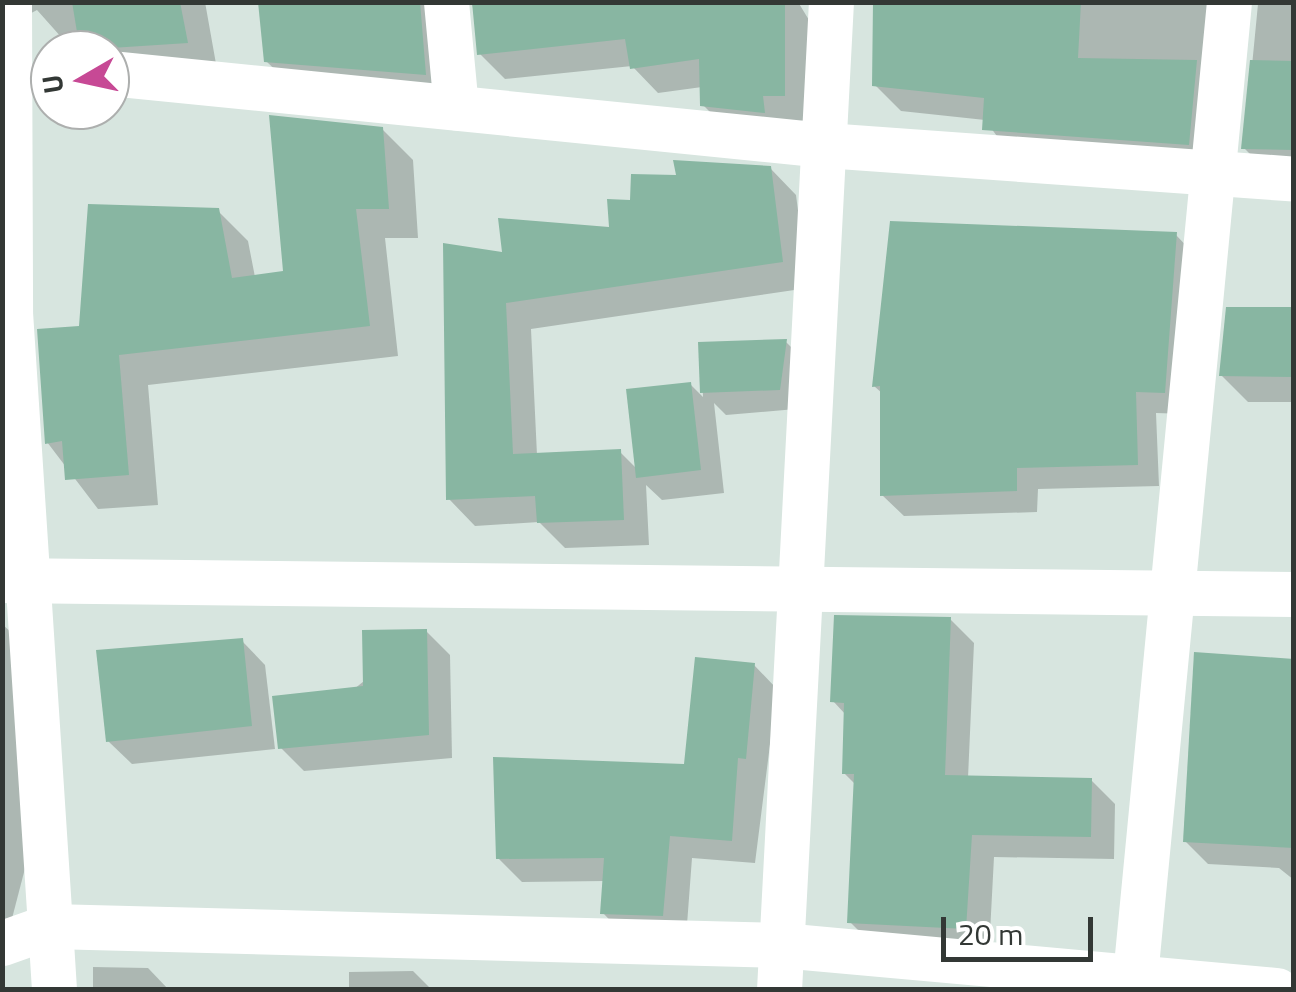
<!DOCTYPE html>
<style>
body{margin:0}
#map{position:relative;width:1296px;height:992px;overflow:hidden;background:#d7e5df;font-family:"Titillium Web",sans-serif}
div>[style]{position:absolute}
.shadow>*{inset:0;background:#0003}
.building>*{inset:0;background:#88b6a2}
.street>*{height:45px;margin:-22.5px;padding:0 22.5px;transform-origin:22.5px;border-radius:22.5px;background:#fff}
span{translate:-50% -50%;white-space:nowrap;text-align:center;line-height:1.15;-webkit-text-stroke:9px #fff;paint-order:stroke}
.frame{position:absolute;inset:0;border:5px solid #333835;pointer-events:none}
.north{position:absolute;left:30px;top:30px;width:100px;height:100px;box-sizing:border-box;background:#fff;border:2px solid #adafae;border-radius:50%;rotate:261deg;font-size:28px;font-weight:700;line-height:40px;text-align:center;color:#333835}
.north::after{content:'';display:block;margin:auto;width:35px;height:45px;background:#c74995;clip-path:polygon(50% 0,100% 100%,50% 72%,0 100%)}
.scale{position:absolute;left:941px;top:917px;width:152px;height:45px;box-sizing:border-box;border:5px solid #333835;border-top:0;padding-left:12px;font-size:30px;line-height:35px;white-space:nowrap;color:#333835;-webkit-text-stroke:8px #fff;paint-order:stroke}
</style>
<div id="map">
<div class="shadow">
<i style="clip-path:polygon(2px 2px,205px 2px,218px 75px,110px 85px,110px 50px,70px 47px,37px 10px,18px 20px)"></i>
<i style="clip-path:polygon(260px 2px,467px 2px,451px 99px,292px 86px,266px 61px)"></i>
<i style="clip-path:polygon(472px 2px,798px 2px,809px 20px,809px 120px,728px 130px,703px 105px,702px 87px,658px 93px,632px 66px,505px 79px,480px 54px)"></i>
<i style="clip-path:polygon(875px 2px,1294px 2px,1294px 177px,1270px 174px,1244px 148px,1258px 4px,1246px 3px,1214px 170px,1011px 155px,985px 120px,901px 111px,875px 85px)"></i>
<i style="clip-path:polygon(382px 129px,413px 160px,418px 238px,385px 238px,398px 356px,148px 385px,158px 505px,98px 509px,47px 442px,81px 328px,218px 211px,248px 241px,255px 277px,286px 273px)"></i>
<i style="clip-path:polygon(770px 168px,796px 195px,808px 288px,531px 329px,537px 455px,620px 452px,637px 469px,691px 385px,703px 397px,701px 345px,786px 342px,810px 366px,807px 408px,726px 415px,714px 403px,724px 493px,662px 500px,646px 485px,649px 545px,565px 548px,539px 522px,475px 526px,449px 499px,504px 255px,611px 230px,632px 202px,679px 178px)"></i>
<i style="clip-path:polygon(1176px 235px,1197px 257px,1186px 414px,1156px 413px,1159px 486px,1038px 489px,1037px 512px,904px 516px,882px 495px,883px 394px,874px 386px)"></i>
<i style="clip-path:polygon(1294px 310px,1294px 402px,1248px 402px,1222px 376px)"></i>
<i style="clip-path:polygon(950px 619px,974px 643px,968px 778px,1091px 780px,1115px 804px,1114px 859px,994px 857px,989px 952px,874px 946px,850px 922px,856px 785px,844px 773px,846px 715px,833px 701px)"></i>
<i style="clip-path:polygon(2px 624px,13px 634px,29px 853px,2px 957px)"></i>
<i style="clip-path:polygon(426px 631px,450px 655px,452px 758px,304px 771px,281px 748px)"></i>
<i style="clip-path:polygon(242px 641px,265px 665px,275px 749px,132px 764px,108px 741px)"></i>
<i style="clip-path:polygon(1196px 654px,1294px 662px,1294px 880px,1279px 868px,1208px 864px,1185px 841px)"></i>
<i style="clip-path:polygon(754px 665px,777px 689px,755px 863px,692px 858px,686px 938px,626px 937px,603px 913px,605px 881px,522px 882px,498px 858px,686px 767px)"></i>
<i style="clip-path:polygon(93px 967px,148px 968px,169px 990px,93px 990px)"></i>
<i style="clip-path:polygon(413px 971px,432px 990px,349px 990px,349px 972px)"></i>
</div>
<div class="building">
<i style="clip-path:polygon(72px 2px,180px 2px,188px 43px,80px 50px)"></i>
<i style="clip-path:polygon(258px 2px,420px 2px,426px 75px,264px 62px)"></i>
<i style="clip-path:polygon(472px 2px,785px 2px,785px 96px,763px 96px,765px 113px,700px 106px,699px 59px,630px 69px,625px 39px,477px 55px)"></i>
<i style="clip-path:polygon(873px 2px,1081px 2px,1078px 58px,1197px 60px,1189px 145px,982px 130px,984px 98px,872px 86px)"></i>
<i style="clip-path:polygon(1250px 60px,1294px 61px,1294px 150px,1241px 149px)"></i>
<i style="clip-path:polygon(269px 115px,383px 127px,389px 209px,356px 209px,370px 326px,119px 355px,129px 475px,65px 480px,62px 441px,45px 444px,37px 329px,79px 326px,88px 204px,219px 208px,232px 278px,283px 271px)"></i>
<i style="clip-path:polygon(673px 160px,771px 166px,783px 262px,506px 303px,513px 454px,621px 449px,624px 520px,537px 523px,535px 496px,446px 500px,443px 243px,502px 252px,498px 218px,609px 227px,607px 199px,630px 200px,631px 174px,676px 175px)"></i>
<i style="clip-path:polygon(890px 221px,1177px 232px,1165px 393px,1136px 392px,1138px 465px,1017px 468px,1017px 491px,880px 496px,880px 386px,872px 387px)"></i>
<i style="clip-path:polygon(1226px 307px,1294px 307px,1294px 377px,1219px 376px)"></i>
<i style="clip-path:polygon(787px 339px,780px 390px,700px 393px,698px 342px)"></i>
<i style="clip-path:polygon(691px 382px,701px 470px,636px 478px,626px 389px)"></i>
<i style="clip-path:polygon(834px 615px,951px 617px,945px 775px,1092px 778px,1091px 837px,972px 835px,966px 929px,847px 923px,854px 774px,842px 774px,844px 703px,830px 702px)"></i>
<i style="clip-path:polygon(427px 629px,429px 735px,278px 749px,272px 696px,363px 686px,362px 630px)"></i>
<i style="clip-path:polygon(243px 638px,252px 726px,106px 742px,96px 650px)"></i>
<i style="clip-path:polygon(1194px 652px,1294px 659px,1294px 848px,1183px 842px)"></i>
<i style="clip-path:polygon(695px 657px,755px 663px,746px 759px,738px 758px,732px 841px,670px 836px,663px 916px,600px 914px,604px 858px,496px 859px,493px 757px,684px 764px)"></i>
</div>
<div class="street">
<i style="left:9px;top:2px;width:310px;rotate:89.8deg"></i>
<i style="left:10px;top:312px;width:615px;rotate:86.27deg"></i>
<i style="left:50px;top:926px;width:731px;rotate:1.49deg"></i>
<i style="left:781px;top:945px;width:498px;rotate:5.2deg"></i>
<i style="left:446px;top:2px;width:106px;rotate:84.6deg"></i>
<i style="left:110px;top:73px;width:719px;rotate:5.75deg"></i>
<i style="left:825px;top:145px;width:470px;rotate:4.1deg"></i>
<i style="left:2px;top:580px;width:1292px;rotate:0.62deg"></i>
<i style="left:2px;top:943px;width:51px;rotate:-19.5deg"></i>
<i style="left:50px;top:926px;width:64px;rotate:86.4deg"></i>
<i style="left:1135px;top:976px;width:979px;rotate:-84.49deg"></i>
<i style="left:779px;top:990px;width:989px;rotate:-86.99deg"></i>
</div>
<div class="frame"></div>
<div class="north">U</div>
<div class="scale">20 m</div>
</div>
